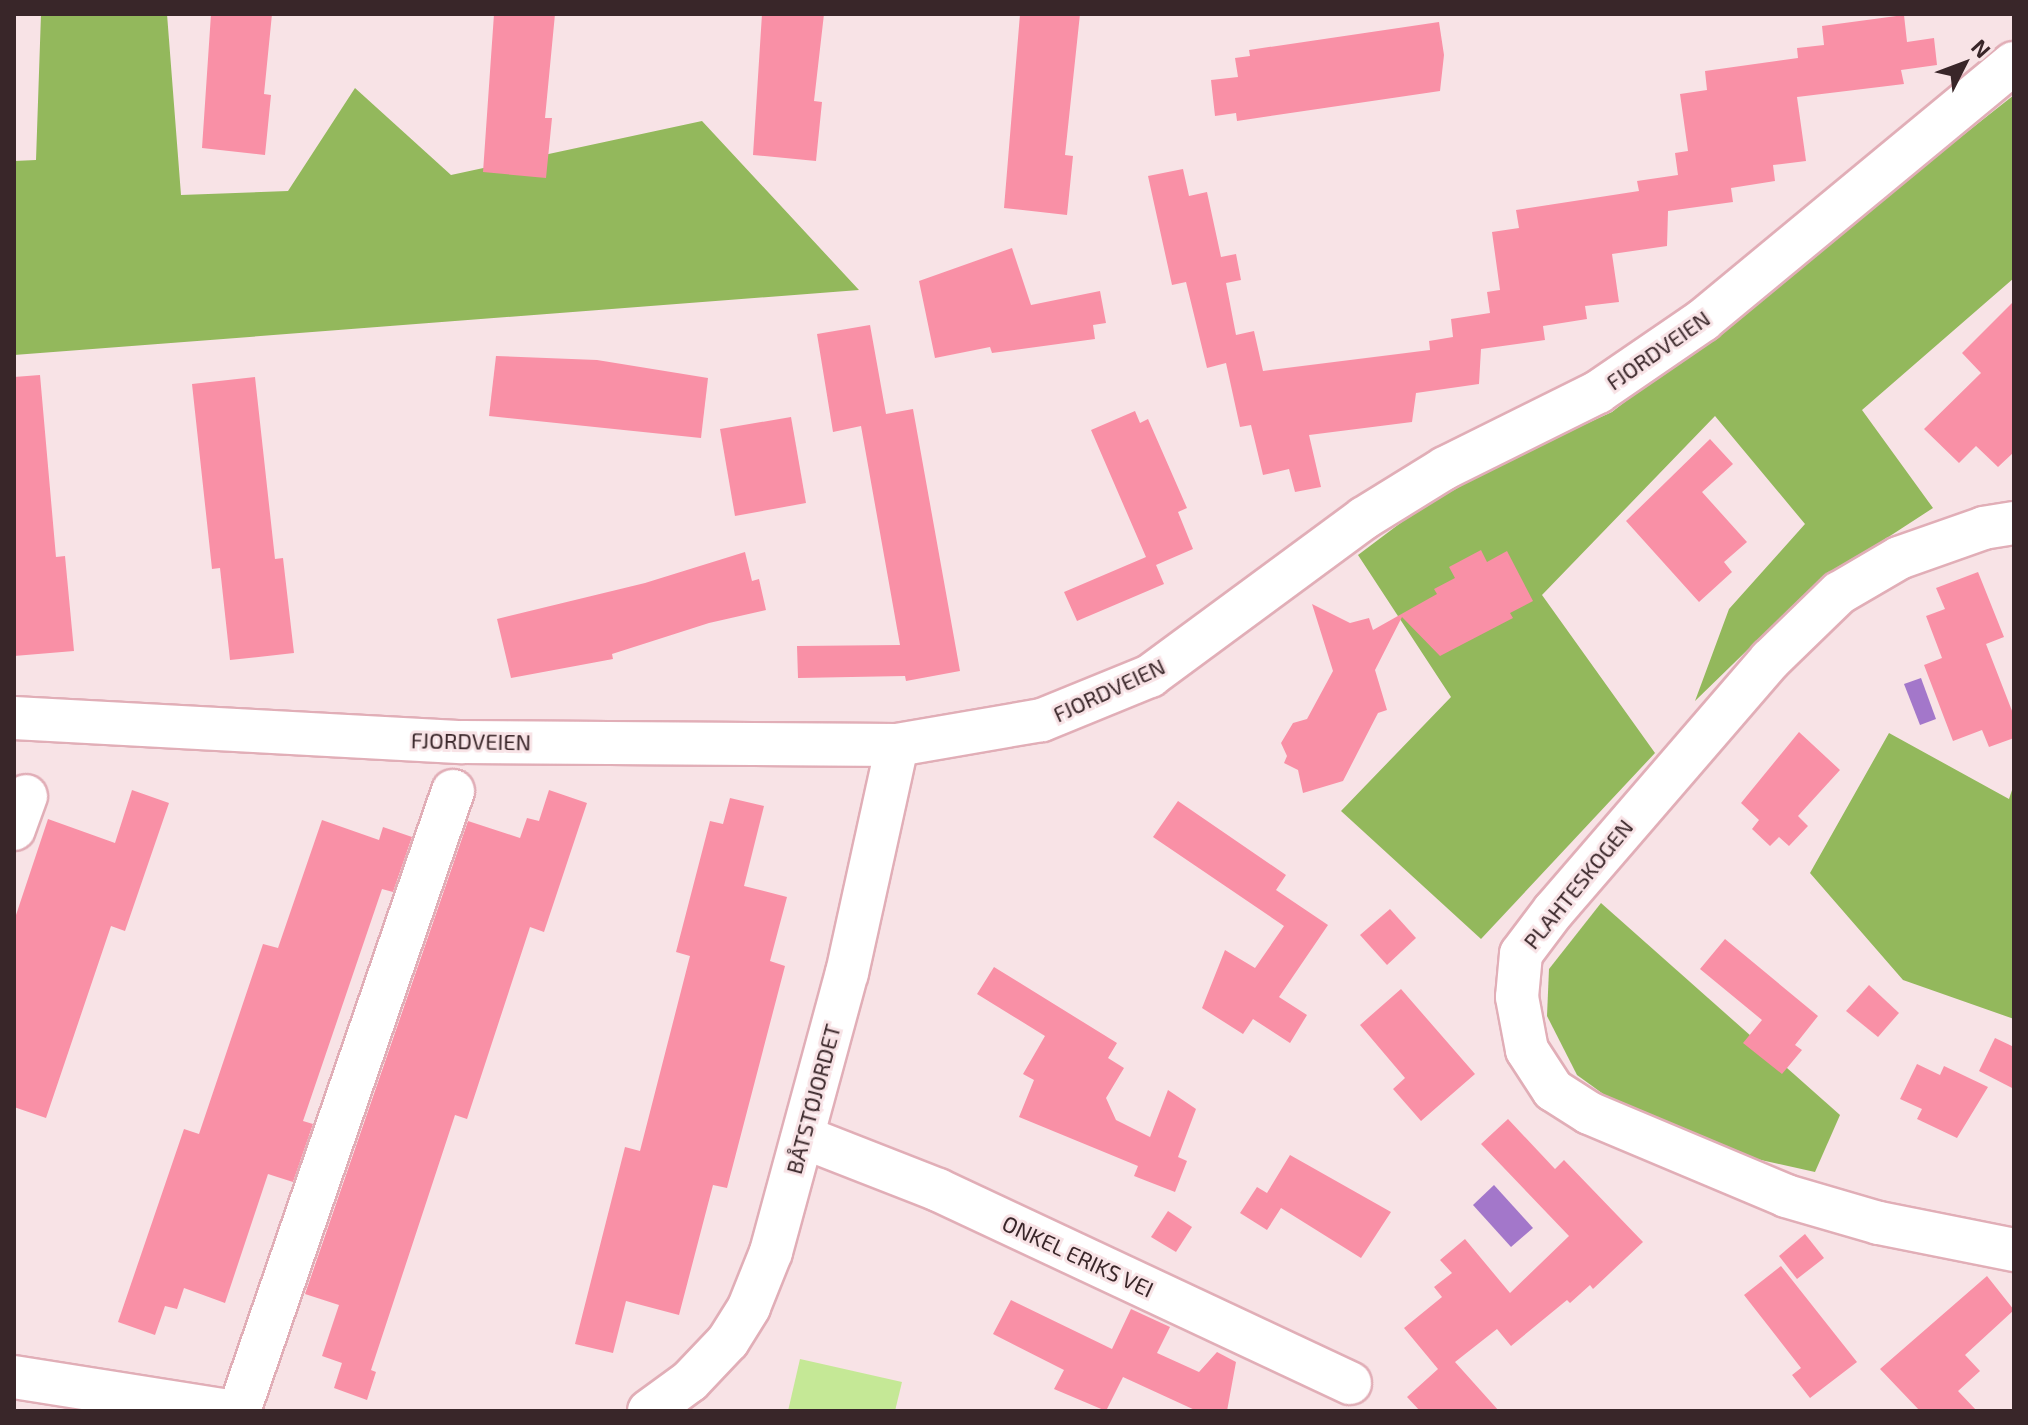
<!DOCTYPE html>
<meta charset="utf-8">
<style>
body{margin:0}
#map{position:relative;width:2028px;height:1425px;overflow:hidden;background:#f8e3e6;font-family:"Exo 2",sans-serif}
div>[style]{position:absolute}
.green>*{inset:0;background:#c5e896}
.forest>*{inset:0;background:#93b85c}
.water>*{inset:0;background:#a377ca}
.building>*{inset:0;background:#f990a6}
.roads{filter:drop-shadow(2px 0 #e1aeb7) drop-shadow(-2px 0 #e1aeb7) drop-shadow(0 2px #e1aeb7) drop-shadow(0 -2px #e1aeb7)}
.minor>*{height:42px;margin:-21px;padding:0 21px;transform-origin:21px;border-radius:21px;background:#fff}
span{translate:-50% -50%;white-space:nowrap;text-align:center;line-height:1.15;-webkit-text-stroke:6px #f8e3e6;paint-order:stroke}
.street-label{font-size:22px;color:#392629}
.frame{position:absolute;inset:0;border:16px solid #392629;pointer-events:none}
.north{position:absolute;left:1924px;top:24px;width:80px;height:80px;-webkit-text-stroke:6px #f8e3e6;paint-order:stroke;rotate:48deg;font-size:22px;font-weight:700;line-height:32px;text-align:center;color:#392629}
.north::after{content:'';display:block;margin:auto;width:28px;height:36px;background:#392629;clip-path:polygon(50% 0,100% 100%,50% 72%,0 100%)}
</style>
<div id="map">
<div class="green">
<i style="clip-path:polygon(800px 1359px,902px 1382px,895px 1411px,788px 1411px)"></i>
</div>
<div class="forest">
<i style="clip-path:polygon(41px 14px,167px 14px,181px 195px,288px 191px,355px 88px,451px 175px,702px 121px,859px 290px,14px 355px,14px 161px,36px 160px)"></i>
<i style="clip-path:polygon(2014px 95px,2014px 278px,1862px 410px,1933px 508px,1813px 586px,1695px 701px,1729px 609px,1805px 524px,1715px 416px,1542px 595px,1655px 753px,1481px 939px,1341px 811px,1451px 697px,1358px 555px,1451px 485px,1612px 412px)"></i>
<i style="clip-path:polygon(1889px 733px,2009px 799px,2014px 784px,2014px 1019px,1903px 980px,1810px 873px)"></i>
<i style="clip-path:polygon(1601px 903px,1840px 1115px,1815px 1172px,1716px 1150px,1628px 1112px,1577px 1075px,1547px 1016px,1549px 969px)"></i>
</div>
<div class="water">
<i style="clip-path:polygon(1921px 678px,1936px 719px,1920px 725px,1904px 684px)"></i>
<i style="clip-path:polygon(1494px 1185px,1533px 1228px,1511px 1247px,1473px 1205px)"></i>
</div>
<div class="building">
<i style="clip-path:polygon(211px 14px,272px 14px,264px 94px,271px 95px,265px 155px,202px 148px)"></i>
<i style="clip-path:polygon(494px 14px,555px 14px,545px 118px,552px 118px,546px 178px,483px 172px)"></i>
<i style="clip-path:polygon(762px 14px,824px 14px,814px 101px,822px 102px,816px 161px,753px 155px)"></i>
<i style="clip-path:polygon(1020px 14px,1080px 14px,1065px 155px,1073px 156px,1067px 215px,1004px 208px)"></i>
<i style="clip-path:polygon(1904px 15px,1907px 42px,1934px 38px,1937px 65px,1901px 70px,1904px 84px,1797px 97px,1806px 161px,1773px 165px,1775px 181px,1731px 188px,1733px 202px,1668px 211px,1667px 246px,1612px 254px,1619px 302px,1585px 306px,1587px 319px,1543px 326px,1545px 340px,1481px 349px,1479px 384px,1416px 393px,1412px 422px,1309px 435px,1321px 487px,1295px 492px,1289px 469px,1263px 475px,1251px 425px,1240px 427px,1226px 363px,1207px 368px,1186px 282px,1172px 285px,1148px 176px,1183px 169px,1189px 196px,1207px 192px,1221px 257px,1236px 254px,1241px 280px,1226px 283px,1236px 335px,1254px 331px,1263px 371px,1430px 350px,1429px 341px,1453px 337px,1451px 319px,1490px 313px,1487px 292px,1500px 290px,1492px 232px,1519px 228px,1516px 210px,1639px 191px,1637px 181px,1678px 175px,1675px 153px,1688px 151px,1680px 94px,1707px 90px,1705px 71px,1798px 58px,1797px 48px,1824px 45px,1822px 26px)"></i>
<i style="clip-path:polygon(1439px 22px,1444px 55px,1440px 91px,1237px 121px,1236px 113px,1215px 116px,1211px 80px,1238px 77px,1235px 58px,1250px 56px,1249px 50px)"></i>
<i style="clip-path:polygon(1012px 248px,1031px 305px,1100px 291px,1106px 323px,1093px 325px,1095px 339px,992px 353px,990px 347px,935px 358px,919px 281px)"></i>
<i style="clip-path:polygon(2014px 301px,2014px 452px,1998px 467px,1976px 446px,1959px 463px,1924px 429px,1981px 373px,1962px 353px)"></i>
<i style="clip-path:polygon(870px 325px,886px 414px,913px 409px,960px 671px,906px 681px,905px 676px,798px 678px,797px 646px,900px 645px,861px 426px,833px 432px,817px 334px)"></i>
<i style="clip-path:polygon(496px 356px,597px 360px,708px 378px,701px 438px,489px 416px)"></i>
<i style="clip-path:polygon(40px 375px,56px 557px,65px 556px,74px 651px,14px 656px,14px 377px)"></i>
<i style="clip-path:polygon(255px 377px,275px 559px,283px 558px,294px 653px,230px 660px,220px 568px,212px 569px,192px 384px)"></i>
<i style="clip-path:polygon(1135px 411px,1140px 423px,1148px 419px,1187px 508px,1178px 512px,1193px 549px,1156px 565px,1164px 584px,1077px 621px,1064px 592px,1146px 557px,1091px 430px)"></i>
<i style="clip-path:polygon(791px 417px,806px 503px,735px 516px,720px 429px)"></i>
<i style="clip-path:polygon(1710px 439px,1733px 464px,1702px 492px,1747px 542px,1724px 562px,1732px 572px,1699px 602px,1626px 521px)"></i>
<i style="clip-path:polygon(1481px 550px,1487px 562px,1507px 551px,1533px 601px,1510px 613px,1513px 618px,1440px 656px,1402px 617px,1375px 670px,1387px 710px,1378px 713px,1343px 781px,1303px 793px,1298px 770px,1284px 763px,1287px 756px,1281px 743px,1293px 723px,1307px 719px,1333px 671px,1312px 604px,1350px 623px,1369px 618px,1373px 630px,1437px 594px,1434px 589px,1455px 578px,1449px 567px)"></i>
<i style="clip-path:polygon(745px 552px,752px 581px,759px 579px,766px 610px,709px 623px,612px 654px,613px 659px,511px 678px,497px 619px,645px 583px)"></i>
<i style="clip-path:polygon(1978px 572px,2004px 637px,1986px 644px,2014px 716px,2014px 738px,1989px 747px,1982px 730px,1953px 741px,1924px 665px,1942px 658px,1926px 616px,1945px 609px,1936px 588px)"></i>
<i style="clip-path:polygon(1799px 732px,1840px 770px,1798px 816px,1808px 826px,1789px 846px,1779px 837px,1770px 846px,1752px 829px,1759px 820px,1741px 803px)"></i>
<i style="clip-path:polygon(132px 790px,169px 803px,125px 931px,111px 926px,46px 1118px,14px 1107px,14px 921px,48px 819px,115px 843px)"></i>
<i style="clip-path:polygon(549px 790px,587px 803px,544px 932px,530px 927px,467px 1119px,455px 1115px,371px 1370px,376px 1372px,367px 1400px,334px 1388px,342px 1363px,322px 1356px,339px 1305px,305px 1294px,468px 821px,520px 838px,527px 818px,539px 821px)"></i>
<i style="clip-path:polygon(730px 798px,764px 806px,744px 886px,787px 897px,770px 961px,785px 966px,727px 1188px,713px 1185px,679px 1315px,626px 1301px,613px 1353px,575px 1344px,625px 1147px,640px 1151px,690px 956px,676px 952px,710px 821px,723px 824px)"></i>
<i style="clip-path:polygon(1178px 801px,1286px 875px,1276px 890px,1328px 925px,1279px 997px,1307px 1015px,1290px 1043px,1253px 1019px,1243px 1034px,1202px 1008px,1225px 950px,1255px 968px,1284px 926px,1153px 837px)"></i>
<i style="clip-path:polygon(322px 820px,379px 840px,383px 827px,412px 837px,393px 892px,382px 889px,303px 1121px,313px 1124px,293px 1182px,268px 1174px,225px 1303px,184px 1288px,177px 1309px,165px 1306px,155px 1335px,118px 1322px,184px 1129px,199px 1134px,263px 944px,278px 948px)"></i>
<i style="clip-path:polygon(1390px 909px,1416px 938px,1387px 965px,1360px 935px)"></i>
<i style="clip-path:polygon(1725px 939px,1818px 1016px,1795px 1045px,1802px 1050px,1782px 1074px,1743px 1043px,1762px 1020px,1700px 969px)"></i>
<i style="clip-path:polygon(994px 967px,1117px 1043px,1108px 1058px,1124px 1068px,1106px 1098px,1116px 1120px,1150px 1137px,1168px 1090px,1196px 1109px,1178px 1157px,1187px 1161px,1175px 1192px,1134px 1176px,1138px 1166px,1019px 1117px,1034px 1080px,1023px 1074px,1045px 1036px,977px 994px)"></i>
<i style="clip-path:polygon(1869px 985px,1899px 1013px,1878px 1037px,1846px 1011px)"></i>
<i style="clip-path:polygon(1401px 989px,1475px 1074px,1421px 1121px,1393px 1089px,1405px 1078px,1360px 1025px)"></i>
<i style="clip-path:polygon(1995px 1038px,2014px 1047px,2014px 1089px,1979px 1071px)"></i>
<i style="clip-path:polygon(1917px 1064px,1940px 1075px,1944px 1066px,1988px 1087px,1957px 1138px,1917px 1119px,1922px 1109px,1900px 1099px)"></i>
<i style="clip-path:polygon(1508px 1119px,1555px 1169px,1564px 1160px,1643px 1242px,1593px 1289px,1590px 1285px,1570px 1303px,1567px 1300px,1511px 1346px,1497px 1329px,1455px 1362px,1499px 1411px,1420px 1411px,1407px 1397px,1438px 1369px,1404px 1328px,1442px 1297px,1434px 1287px,1452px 1273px,1440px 1260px,1465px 1239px,1510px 1293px,1569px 1236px,1481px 1144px)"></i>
<i style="clip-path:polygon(1290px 1155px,1391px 1212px,1361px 1258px,1281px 1208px,1267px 1230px,1240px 1213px,1257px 1187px,1267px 1193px)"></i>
<i style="clip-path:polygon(1168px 1211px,1192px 1227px,1176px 1252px,1151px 1237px)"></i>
<i style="clip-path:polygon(1805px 1234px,1824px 1258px,1797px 1279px,1779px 1256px)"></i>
<i style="clip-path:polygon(1781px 1266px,1857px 1362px,1810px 1398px,1792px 1375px,1801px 1368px,1744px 1295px)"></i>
<i style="clip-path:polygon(1987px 1276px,2014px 1310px,1965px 1355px,1980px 1371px,1958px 1391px,1977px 1411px,1920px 1411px,1880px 1369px)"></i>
<i style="clip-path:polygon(1011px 1300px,1112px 1349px,1131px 1309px,1170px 1327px,1157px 1353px,1199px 1372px,1217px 1352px,1236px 1362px,1227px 1411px,1197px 1411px,1123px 1377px,1106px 1411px,1054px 1389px,1064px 1370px,993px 1334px)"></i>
</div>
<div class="roads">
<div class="minor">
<i style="left:2014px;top:523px;width:30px;rotate:171deg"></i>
<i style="left:1984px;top:528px;width:90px;rotate:160.6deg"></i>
<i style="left:1899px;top:558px;width:69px;rotate:149.7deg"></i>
<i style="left:1839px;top:593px;width:96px;rotate:135.8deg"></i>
<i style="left:1770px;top:660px;width:330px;rotate:130.8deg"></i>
<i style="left:1554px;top:910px;width:55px;rotate:126.9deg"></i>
<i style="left:1521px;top:954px;width:43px;rotate:95.3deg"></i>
<i style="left:1517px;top:997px;width:54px;rotate:79.3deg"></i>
<i style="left:1527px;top:1050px;width:48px;rotate:57deg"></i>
<i style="left:1553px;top:1090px;width:43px;rotate:32.6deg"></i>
<i style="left:1589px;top:1113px;width:214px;rotate:22.8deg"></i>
<i style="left:1786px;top:1196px;width:97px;rotate:16.2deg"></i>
<i style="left:1879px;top:1223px;width:138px;rotate:11.3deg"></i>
<i style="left:14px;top:718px;width:449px;rotate:3.1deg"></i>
<i style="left:462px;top:742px;width:435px;rotate:0.4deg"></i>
<i style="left:897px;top:745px;width:147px;rotate:-9.8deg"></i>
<i style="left:1042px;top:720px;width:117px;rotate:-22.2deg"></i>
<i style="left:1150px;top:676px;width:266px;rotate:-36.4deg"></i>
<i style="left:1364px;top:518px;width:95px;rotate:-31.7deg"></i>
<i style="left:1445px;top:468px;width:171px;rotate:-26.4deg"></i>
<i style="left:1598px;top:392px;width:127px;rotate:-34.4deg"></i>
<i style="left:1703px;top:320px;width:403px;rotate:-39.6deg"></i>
<i style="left:14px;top:829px;width:35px;rotate:-70deg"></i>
<i style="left:803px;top:1137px;width:145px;rotate:21.4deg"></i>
<i style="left:938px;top:1190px;width:455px;rotate:25.1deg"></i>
<i style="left:14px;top:1377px;width:217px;rotate:9deg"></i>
<i style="left:239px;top:1411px;width:656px;rotate:-70.96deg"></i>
<i style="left:649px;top:1411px;width:51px;rotate:-36.2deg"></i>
<i style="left:690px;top:1381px;width:55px;rotate:-46.5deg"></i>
<i style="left:728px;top:1341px;width:40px;rotate:-58deg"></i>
<i style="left:749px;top:1307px;width:59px;rotate:-68.2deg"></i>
<i style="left:771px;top:1252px;width:289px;rotate:-74.8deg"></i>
<i style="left:847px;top:973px;width:233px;rotate:-77.6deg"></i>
</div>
</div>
<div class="street-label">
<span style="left:1658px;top:350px;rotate:-35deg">FJORDVEIEN</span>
<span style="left:1109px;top:690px;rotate:-25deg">FJORDVEIEN</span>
<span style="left:471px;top:741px;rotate:1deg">FJORDVEIEN</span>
<span style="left:1578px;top:884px;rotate:-51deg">PLAHTESKOGEN</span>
<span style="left:813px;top:1099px;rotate:-75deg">BÅTSTØJORDET</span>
<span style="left:1078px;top:1256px;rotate:25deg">ONKEL ERIKS VEI</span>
</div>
<div class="frame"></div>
<div class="north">N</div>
</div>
